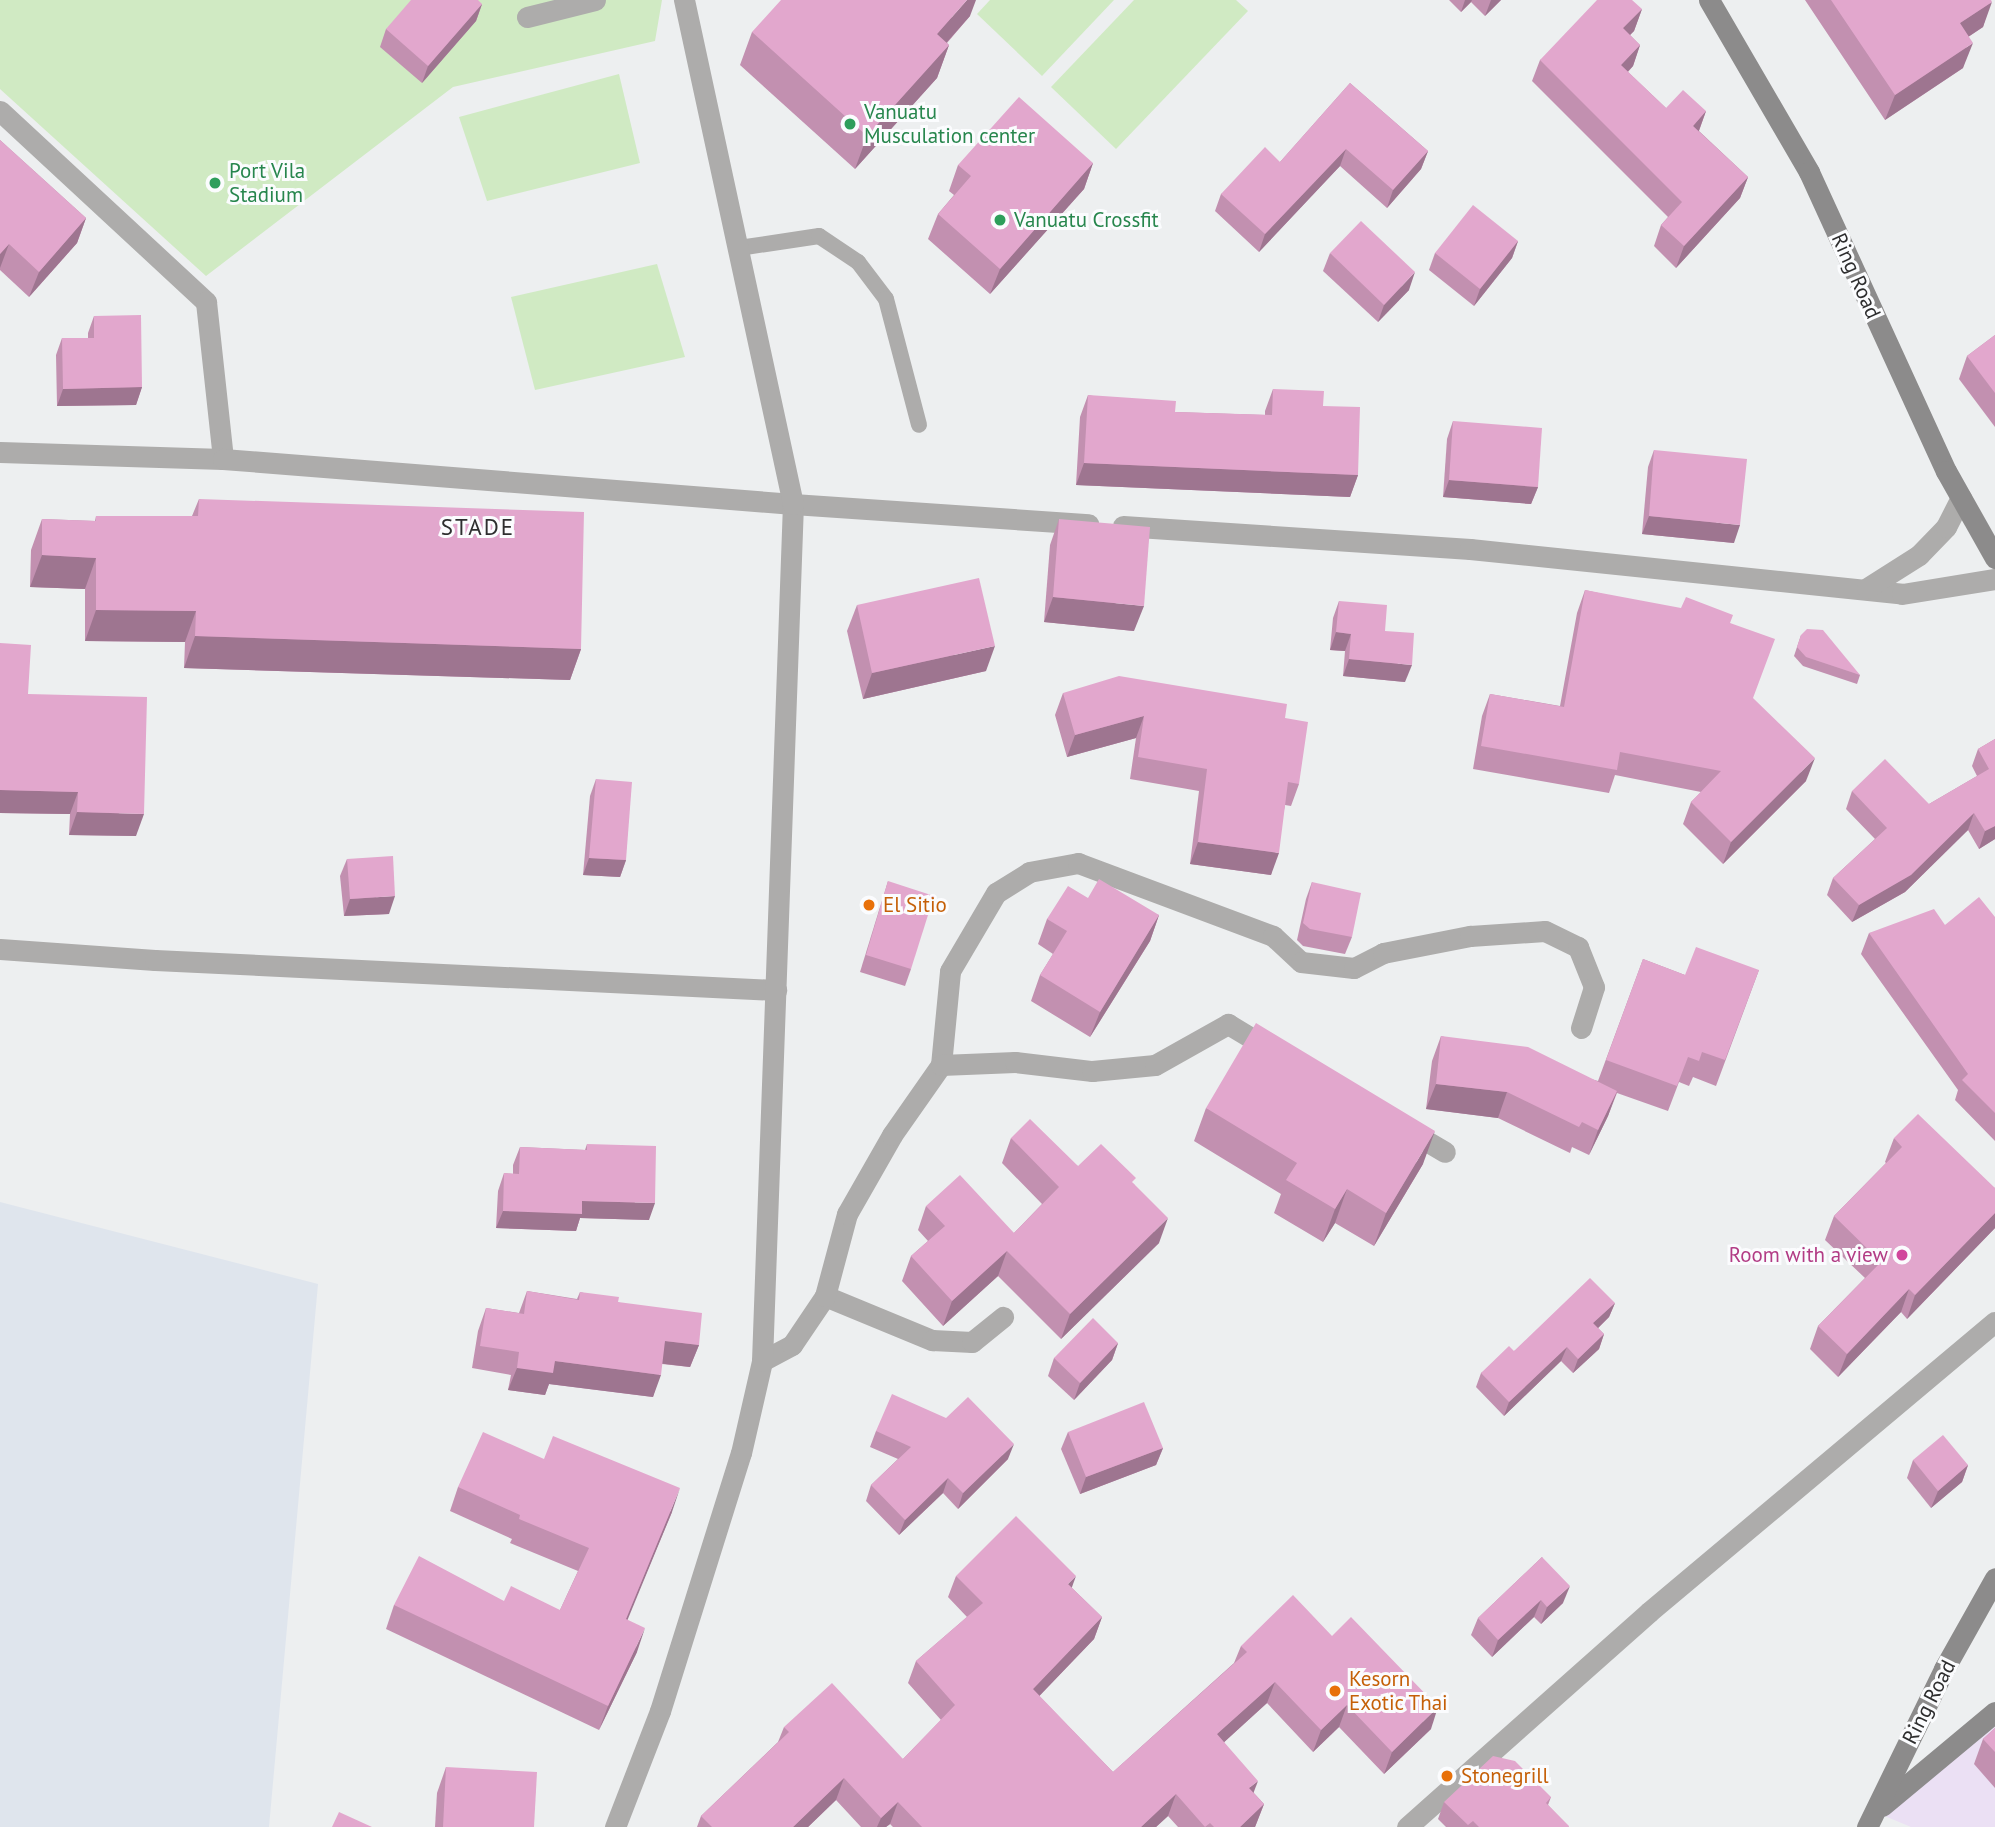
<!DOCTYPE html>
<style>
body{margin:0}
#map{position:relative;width:1995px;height:1827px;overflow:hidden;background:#edeff0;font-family:"PT Sans",sans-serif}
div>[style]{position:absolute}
.commercial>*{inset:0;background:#ebe0f4}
.built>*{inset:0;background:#dfe5ed}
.green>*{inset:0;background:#d0eac3}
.lane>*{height:16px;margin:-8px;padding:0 8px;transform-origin:8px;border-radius:8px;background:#adacab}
.street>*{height:21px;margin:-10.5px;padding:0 10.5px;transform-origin:10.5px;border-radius:10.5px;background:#adacab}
.secondary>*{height:21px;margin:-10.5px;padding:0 10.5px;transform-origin:10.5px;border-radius:10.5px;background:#8c8b8b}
.wall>*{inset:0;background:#c290b0}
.shaded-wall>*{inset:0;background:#9e7590}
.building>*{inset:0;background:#e2a7cd}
.dots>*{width:19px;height:19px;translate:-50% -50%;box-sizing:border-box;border:4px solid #fbfcfe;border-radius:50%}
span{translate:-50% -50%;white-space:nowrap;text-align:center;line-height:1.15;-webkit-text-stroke:6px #fbfcfe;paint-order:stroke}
.leisure-label{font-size:21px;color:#27864d}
.left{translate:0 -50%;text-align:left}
.street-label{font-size:21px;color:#2e2e2f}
.food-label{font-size:21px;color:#c56008}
.hotel-label{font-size:21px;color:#b23c85}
.right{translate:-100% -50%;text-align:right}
.neighbourhood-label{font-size:23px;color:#2e2e2f;letter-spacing:2px}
</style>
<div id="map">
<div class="commercial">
<i style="clip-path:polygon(1995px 1712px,1995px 1827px,1911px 1827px,1875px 1812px)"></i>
</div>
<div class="built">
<i style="clip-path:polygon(0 1202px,318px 1284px,269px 1827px,0 1827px)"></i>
</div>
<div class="green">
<i style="clip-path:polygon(0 0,662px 0,655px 41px,453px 87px,206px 276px,0 89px)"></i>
<i style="clip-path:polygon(990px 0,1114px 0,1042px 76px,977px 14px)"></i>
<i style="clip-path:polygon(1134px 0,1236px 0,1248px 11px,1116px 149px,1051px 87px)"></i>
<i style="clip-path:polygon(619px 74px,640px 163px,487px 201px,459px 117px)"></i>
<i style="clip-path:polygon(657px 264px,685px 357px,535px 390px,511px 297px)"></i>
</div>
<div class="lane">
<i style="left:739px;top:248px;width:81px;rotate:-8.5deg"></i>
<i style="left:819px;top:236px;width:47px;rotate:33.7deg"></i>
<i style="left:858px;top:262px;width:46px;rotate:52.9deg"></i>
<i style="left:886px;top:299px;width:130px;rotate:75.3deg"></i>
</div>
<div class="street">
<i style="left:527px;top:17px;width:70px;rotate:-14deg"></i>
<i style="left:0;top:111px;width:281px;rotate:42.8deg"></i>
<i style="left:206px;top:302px;width:158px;rotate:83.8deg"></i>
<i style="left:0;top:452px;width:223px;rotate:1.8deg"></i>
<i style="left:223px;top:459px;width:572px;rotate:4.51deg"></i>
<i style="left:793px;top:504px;width:296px;rotate:3.9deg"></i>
<i style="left:1123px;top:526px;width:348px;rotate:3.8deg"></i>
<i style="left:1470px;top:549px;width:434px;rotate:5.9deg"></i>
<i style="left:1902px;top:594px;width:94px;rotate:-9.2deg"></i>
<i style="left:1867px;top:588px;width:62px;rotate:-32.4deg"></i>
<i style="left:1919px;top:555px;width:39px;rotate:-46deg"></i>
<i style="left:1946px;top:527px;width:33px;rotate:-63deg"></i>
<i style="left:0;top:949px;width:155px;rotate:4.1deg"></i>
<i style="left:155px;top:960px;width:622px;rotate:2.77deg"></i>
<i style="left:941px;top:1065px;width:94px;rotate:-84.5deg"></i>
<i style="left:950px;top:971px;width:91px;rotate:-59.5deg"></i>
<i style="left:996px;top:893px;width:39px;rotate:-32deg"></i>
<i style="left:1029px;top:872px;width:50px;rotate:-10.4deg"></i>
<i style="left:1078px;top:863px;width:208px;rotate:20.5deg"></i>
<i style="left:1273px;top:936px;width:38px;rotate:43deg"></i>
<i style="left:1301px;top:962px;width:53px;rotate:6.5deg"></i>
<i style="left:1354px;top:968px;width:33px;rotate:-27deg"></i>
<i style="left:1383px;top:953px;width:89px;rotate:-11.1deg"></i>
<i style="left:1470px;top:936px;width:75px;rotate:-3.8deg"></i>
<i style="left:1545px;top:931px;width:37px;rotate:26deg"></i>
<i style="left:1578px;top:947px;width:43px;rotate:68.2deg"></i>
<i style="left:1594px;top:987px;width:43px;rotate:107.6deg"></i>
<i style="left:1406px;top:1129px;width:45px;rotate:30.5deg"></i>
<i style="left:825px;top:1296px;width:116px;rotate:22.4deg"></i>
<i style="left:932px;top:1340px;width:40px;rotate:2.9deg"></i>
<i style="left:972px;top:1342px;width:40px;rotate:-39deg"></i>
<i style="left:762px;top:1361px;width:34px;rotate:-28deg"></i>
<i style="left:792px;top:1345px;width:59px;rotate:-56deg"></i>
<i style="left:825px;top:1296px;width:85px;rotate:-75deg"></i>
<i style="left:847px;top:1214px;width:91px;rotate:-60.3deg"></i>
<i style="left:892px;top:1135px;width:85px;rotate:-55deg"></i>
<i style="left:941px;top:1065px;width:74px;rotate:-2.3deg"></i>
<i style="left:1015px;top:1062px;width:78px;rotate:6.7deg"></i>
<i style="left:1092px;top:1071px;width:63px;rotate:-5.4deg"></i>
<i style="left:1155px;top:1065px;width:84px;rotate:-29.3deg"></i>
<i style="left:1228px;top:1024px;width:52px;rotate:31deg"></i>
<i style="left:615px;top:1827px;width:124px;rotate:-68.8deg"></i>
<i style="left:660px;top:1711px;width:270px;rotate:-72.6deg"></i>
<i style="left:741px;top:1453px;width:94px;rotate:-77.1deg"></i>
<i style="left:762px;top:1361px;width:858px;rotate:-87.93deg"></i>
<i style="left:793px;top:504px;width:516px;rotate:-102.2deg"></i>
<i style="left:1407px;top:1827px;width:324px;rotate:-41.6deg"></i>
<i style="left:1649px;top:1612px;width:451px;rotate:-40deg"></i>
</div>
<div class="secondary">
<i style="left:1709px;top:0;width:199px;rotate:59.8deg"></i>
<i style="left:1809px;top:172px;width:329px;rotate:65.4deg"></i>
<i style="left:1946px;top:471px;width:100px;rotate:60.6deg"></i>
<i style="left:1882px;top:1806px;width:147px;rotate:-39.8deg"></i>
<i style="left:1867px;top:1827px;width:176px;rotate:-64deg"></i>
<i style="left:1944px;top:1669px;width:104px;rotate:-60.7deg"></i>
</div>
<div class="wall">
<i style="clip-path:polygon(1449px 0,1501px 0,1485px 16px,1471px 2px,1461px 12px)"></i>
<i style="clip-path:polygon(1805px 0,1991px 0,1983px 27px,1968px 37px,1963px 68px,1885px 120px)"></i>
<i style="clip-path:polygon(482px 4px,476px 21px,422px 83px,380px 47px,386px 29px)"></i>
<i style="clip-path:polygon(1642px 9px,1634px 31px,1630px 35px,1640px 45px,1633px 66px,1628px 72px,1666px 108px,1706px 111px,1699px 131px,1748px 177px,1740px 198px,1676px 268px,1654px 246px,1661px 225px,1668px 217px,1532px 81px,1540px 60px)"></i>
<i style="clip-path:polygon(970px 16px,947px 43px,949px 45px,937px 78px,855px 169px,740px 65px,752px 32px)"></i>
<i style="clip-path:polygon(1350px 83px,1428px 151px,1421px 169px,1387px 208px,1340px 166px,1259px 252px,1215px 211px,1221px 194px,1280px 162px)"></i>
<i style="clip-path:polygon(0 140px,86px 218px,77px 243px,29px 297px,0 270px)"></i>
<i style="clip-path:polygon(1093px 163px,1084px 189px,990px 294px,928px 239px,938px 214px,954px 195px,949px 191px,958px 165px)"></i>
<i style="clip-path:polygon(1518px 241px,1512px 258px,1474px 306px,1429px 270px,1435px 253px)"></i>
<i style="clip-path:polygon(1330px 253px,1409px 290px,1378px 322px,1323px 271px)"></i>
<i style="clip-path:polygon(94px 316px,142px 387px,136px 405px,57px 406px,56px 355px,62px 338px,88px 338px,88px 333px)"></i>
<i style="clip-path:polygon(1995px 335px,1995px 427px,1959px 379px,1967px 356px)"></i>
<i style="clip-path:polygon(1273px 389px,1323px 406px,1358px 475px,1350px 497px,1076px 485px,1080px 417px,1088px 395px,1175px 412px,1265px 415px,1265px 411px)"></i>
<i style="clip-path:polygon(1453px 421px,1538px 487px,1531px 504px,1443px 497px,1447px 439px)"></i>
<i style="clip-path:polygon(1654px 450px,1734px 543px,1642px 534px,1648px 467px)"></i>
<i style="clip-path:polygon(199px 499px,581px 649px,570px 680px,184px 668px,185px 642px,85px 641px,85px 589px,30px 587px,31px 550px,42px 519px,95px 521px,96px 516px,192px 516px)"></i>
<i style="clip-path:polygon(1059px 519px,1134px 631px,1044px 622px,1050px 545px)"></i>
<i style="clip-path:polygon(1585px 590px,1730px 623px,1753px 699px,1806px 781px,1723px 864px,1683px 824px,1691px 802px,1701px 792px,1615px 775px,1609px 793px,1473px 769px,1482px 716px,1490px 694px,1560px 706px,1577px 613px)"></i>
<i style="clip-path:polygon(1339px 601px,1385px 631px,1405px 682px,1343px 676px,1345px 651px,1330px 650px,1333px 618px)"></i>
<i style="clip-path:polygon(857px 605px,986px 671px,863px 699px,847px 631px)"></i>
<i style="clip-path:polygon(1801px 635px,1860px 675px,1857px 684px,1803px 666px,1794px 656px)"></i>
<i style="clip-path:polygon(0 643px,28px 694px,136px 836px,69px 835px,70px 814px,0 813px)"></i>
<i style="clip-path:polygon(1063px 693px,1285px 718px,1299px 784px,1291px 806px,1285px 805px,1271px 875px,1190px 864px,1199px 791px,1130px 779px,1136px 738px,1067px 757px,1055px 715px)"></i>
<i style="clip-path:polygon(1995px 739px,1995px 839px,1979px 849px,1968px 830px,1905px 892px,1852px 922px,1827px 895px,1833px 878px,1875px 839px,1846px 809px,1852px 791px,1929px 804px,1977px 776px,1972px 766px,1978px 749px)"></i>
<i style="clip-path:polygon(596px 779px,626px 860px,620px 877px,583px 875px,590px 796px)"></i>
<i style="clip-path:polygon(347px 859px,389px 914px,344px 916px,340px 876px)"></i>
<i style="clip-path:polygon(888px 881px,911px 969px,905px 986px,860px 972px)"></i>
<i style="clip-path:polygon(1312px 882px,1352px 937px,1345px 954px,1303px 946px,1297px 940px,1306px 899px)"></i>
<i style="clip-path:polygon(1088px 898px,1159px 915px,1150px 941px,1090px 1037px,1031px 1001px,1040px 975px,1053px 954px,1038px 944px,1047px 919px)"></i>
<i style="clip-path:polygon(1995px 917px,1995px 1141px,1955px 1100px,1958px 1090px,1861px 954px,1869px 933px,1945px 925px)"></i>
<i style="clip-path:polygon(1643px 959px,1685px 975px,1759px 970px,1716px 1086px,1693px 1077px,1689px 1086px,1679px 1082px,1668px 1111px,1617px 1093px,1608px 1116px,1589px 1155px,1572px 1147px,1570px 1153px,1498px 1118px,1426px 1109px,1432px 1061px,1441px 1036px,1598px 1081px)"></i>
<i style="clip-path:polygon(1206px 1108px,1423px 1164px,1374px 1246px,1335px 1223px,1323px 1242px,1274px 1213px,1281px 1194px,1194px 1141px)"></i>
<i style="clip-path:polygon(1011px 1138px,1078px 1166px,1134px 1184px,1159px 1243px,1061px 1339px,998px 1276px,943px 1326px,902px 1281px,911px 1256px,928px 1241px,918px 1230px,926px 1206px,1014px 1233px,1042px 1204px,1002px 1163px)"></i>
<i style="clip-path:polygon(1894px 1138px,1995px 1188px,1995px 1228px,1907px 1319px,1901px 1312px,1838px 1377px,1810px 1349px,1818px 1326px,1865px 1278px,1825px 1240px,1834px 1216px,1886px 1163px,1885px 1162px)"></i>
<i style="clip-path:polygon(587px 1144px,649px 1220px,580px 1218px,576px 1231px,496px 1228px,498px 1191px,504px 1173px,513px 1174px,513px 1165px,520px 1147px,585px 1150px)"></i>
<i style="clip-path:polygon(527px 1291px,577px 1299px,580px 1292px,618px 1302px,699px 1345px,690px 1367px,662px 1364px,653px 1397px,549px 1384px,545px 1395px,508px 1390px,511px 1375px,472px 1368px,478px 1331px,486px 1308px,519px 1313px)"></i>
<i style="clip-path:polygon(1615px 1303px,1609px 1317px,1598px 1328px,1604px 1334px,1599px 1349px,1573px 1373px,1561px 1361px,1504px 1416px,1476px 1387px,1481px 1373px,1514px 1351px)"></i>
<i style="clip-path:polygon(1118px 1343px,1112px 1360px,1074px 1400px,1048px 1376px,1054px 1358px)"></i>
<i style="clip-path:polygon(946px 1418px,1008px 1459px,958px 1509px,943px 1493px,899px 1535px,866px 1501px,871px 1485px,898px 1459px,870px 1447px,876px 1431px)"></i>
<i style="clip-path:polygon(1068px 1432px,1163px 1448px,1156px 1465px,1080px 1494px,1061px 1449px)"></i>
<i style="clip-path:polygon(544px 1459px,672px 1512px,627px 1619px,637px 1652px,599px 1730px,386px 1629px,394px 1605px,560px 1610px,578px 1571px,510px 1543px,512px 1539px,450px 1511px,458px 1487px)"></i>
<i style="clip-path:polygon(1913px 1460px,1968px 1465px,1962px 1482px,1931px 1508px,1907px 1478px)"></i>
<i style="clip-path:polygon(1542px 1557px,1563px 1603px,1541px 1624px,1534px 1617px,1492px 1657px,1471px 1635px,1478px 1618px)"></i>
<i style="clip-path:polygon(956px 1576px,1072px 1588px,1102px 1617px,1094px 1639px,1039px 1696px,1113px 1772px,1234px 1663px,1241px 1646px,1332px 1636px,1431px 1729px,1384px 1774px,1339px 1727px,1313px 1752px,1267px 1703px,1224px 1742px,1253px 1792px,1264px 1804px,1255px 1827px,1178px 1827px,1168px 1816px,1156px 1827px,893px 1827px,890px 1824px,886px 1827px,861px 1827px,836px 1800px,808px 1827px,697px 1827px,701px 1816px,778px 1742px,784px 1727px,903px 1759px,941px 1720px,908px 1683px,916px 1661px,967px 1617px,948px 1597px)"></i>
<i style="clip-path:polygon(1995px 1728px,1995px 1788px,1974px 1764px,1983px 1739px)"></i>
<i style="clip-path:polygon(446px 1767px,534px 1827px,435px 1827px,437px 1793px)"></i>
<i style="clip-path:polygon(1551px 1797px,1548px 1805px,1569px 1827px,1446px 1827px,1438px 1819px,1444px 1802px)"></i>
</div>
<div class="shaded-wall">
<i style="clip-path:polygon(967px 0,976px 0,970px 16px,925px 67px,937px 34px)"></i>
<i style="clip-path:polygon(1465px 0,1472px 0,1471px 2px,1461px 12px)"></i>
<i style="clip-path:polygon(1491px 0,1501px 0,1485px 16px)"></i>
<i style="clip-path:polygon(1992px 2px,1983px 27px,1950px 49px,1960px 23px)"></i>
<i style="clip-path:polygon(482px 4px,476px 21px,422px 83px,428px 66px)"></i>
<i style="clip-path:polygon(1642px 9px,1634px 31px,1615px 50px,1623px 28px)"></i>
<i style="clip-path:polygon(1973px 43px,1963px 68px,1885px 120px,1895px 95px)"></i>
<i style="clip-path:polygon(949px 45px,937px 78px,855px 169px,867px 136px)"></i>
<i style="clip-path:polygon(1640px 45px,1633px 66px,1613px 87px,1621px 65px)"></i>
<i style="clip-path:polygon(1706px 111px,1698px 133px,1693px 126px)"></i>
<i style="clip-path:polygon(1346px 149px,1340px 166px,1259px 252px,1265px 234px)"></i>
<i style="clip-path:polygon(1428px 151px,1421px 169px,1387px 208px,1393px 190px)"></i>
<i style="clip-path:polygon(1093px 163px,1084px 189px,990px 294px,1000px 269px)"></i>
<i style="clip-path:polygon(1748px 177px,1740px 198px,1676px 268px,1684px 246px)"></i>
<i style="clip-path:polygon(86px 218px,77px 243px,29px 297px,39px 272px)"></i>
<i style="clip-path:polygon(1518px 241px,1512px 258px,1474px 306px,1480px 289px)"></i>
<i style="clip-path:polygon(9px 244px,0 268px,0 254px)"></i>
<i style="clip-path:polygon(1415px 272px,1409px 290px,1378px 322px,1384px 305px)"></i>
<i style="clip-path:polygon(142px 387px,136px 405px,57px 406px,63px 389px)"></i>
<i style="clip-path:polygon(1084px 463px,1358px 475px,1350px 497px,1076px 485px)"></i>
<i style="clip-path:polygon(1449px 480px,1538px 487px,1531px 504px,1443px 497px)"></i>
<i style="clip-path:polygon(1649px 516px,1740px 525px,1734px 543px,1642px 534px)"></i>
<i style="clip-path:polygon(42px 555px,96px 558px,85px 589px,30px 587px)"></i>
<i style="clip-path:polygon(1053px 597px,1144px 606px,1134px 631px,1044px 622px)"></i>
<i style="clip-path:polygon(96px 610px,196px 611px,185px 642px,85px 641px)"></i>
<i style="clip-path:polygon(1336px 632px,1351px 634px,1345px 651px,1330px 650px)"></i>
<i style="clip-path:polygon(195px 636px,581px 649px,570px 680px,184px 668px)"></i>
<i style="clip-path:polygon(995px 646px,986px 671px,863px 699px,872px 673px)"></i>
<i style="clip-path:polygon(1349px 659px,1412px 665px,1405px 682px,1343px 676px)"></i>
<i style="clip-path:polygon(1144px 716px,1136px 738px,1067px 757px,1075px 735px)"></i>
<i style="clip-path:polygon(1815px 758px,1806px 781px,1723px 864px,1731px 842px)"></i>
<i style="clip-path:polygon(0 790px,78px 792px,70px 814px,0 813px)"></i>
<i style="clip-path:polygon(77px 812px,144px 814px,136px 836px,69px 835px)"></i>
<i style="clip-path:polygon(1974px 813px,1968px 830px,1905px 892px,1852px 922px,1859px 905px)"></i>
<i style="clip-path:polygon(1995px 826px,1995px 839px,1979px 849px,1985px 831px)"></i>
<i style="clip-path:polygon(1198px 842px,1279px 853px,1271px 875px,1190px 864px)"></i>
<i style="clip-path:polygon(589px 858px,626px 860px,620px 877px,583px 875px)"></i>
<i style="clip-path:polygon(395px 896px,389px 914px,344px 916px,350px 899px)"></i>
<i style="clip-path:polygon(1159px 915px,1150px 941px,1090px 1037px,1100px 1012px)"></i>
<i style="clip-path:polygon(1436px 1084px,1507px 1092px,1498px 1118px,1426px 1109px)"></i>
<i style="clip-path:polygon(1617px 1091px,1608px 1116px,1589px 1155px,1598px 1130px)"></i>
<i style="clip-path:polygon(1435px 1131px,1423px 1164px,1374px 1246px,1386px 1213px)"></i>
<i style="clip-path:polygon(1347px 1189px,1335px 1223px,1323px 1242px,1335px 1209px)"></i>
<i style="clip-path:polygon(582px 1201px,655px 1203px,649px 1220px,580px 1218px,576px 1231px,496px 1228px,503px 1211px)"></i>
<i style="clip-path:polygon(1995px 1213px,1995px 1228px,1907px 1319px,1915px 1295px)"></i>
<i style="clip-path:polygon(1168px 1218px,1159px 1243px,1061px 1339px,1070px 1314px)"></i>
<i style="clip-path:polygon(1007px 1251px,998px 1276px,943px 1326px,952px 1301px)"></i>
<i style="clip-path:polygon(1909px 1289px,1901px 1312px,1838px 1377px,1847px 1354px)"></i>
<i style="clip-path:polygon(1615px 1303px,1609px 1317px,1588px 1338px,1593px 1323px)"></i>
<i style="clip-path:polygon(1604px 1334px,1599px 1349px,1573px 1373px,1578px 1359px)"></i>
<i style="clip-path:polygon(665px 1341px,699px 1345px,690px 1367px,657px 1363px)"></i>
<i style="clip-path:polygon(1118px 1343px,1112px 1360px,1074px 1400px,1080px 1383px)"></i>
<i style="clip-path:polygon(1567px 1347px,1561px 1361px,1504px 1416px,1509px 1402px)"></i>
<i style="clip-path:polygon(555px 1361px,661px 1375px,653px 1397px,549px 1384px,545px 1395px,508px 1390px,517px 1368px)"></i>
<i style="clip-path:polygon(1014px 1444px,1008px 1459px,958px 1509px,963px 1493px)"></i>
<i style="clip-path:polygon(1163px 1448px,1156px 1465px,1080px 1494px,1086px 1477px)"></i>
<i style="clip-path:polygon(1968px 1465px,1962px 1482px,1931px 1508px,1938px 1491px)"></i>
<i style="clip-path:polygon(948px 1478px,943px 1493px,899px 1535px,905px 1520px)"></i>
<i style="clip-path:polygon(680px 1488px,672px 1512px,618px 1643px,626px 1619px)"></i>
<i style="clip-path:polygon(1076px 1576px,1068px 1598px,1068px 1584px)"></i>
<i style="clip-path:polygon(1570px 1586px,1563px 1603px,1541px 1624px,1547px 1607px)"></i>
<i style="clip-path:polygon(1541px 1600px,1534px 1617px,1492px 1657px,1498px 1640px)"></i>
<i style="clip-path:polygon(1102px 1617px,1094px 1639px,1025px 1711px,1033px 1689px)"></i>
<i style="clip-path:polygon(645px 1628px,637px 1652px,599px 1730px,608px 1706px)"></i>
<i style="clip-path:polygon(1275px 1682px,1267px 1703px,1209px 1756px,1217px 1734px)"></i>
<i style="clip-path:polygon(1347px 1705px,1339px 1727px,1313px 1752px,1321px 1730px)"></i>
<i style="clip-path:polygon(1438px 1707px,1431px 1729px,1384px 1774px,1392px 1752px)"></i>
<i style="clip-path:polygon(844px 1778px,836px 1800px,808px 1827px,793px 1827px)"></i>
<i style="clip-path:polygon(1258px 1781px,1250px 1802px,1249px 1788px)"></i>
<i style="clip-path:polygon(1176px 1794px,1168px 1816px,1156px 1827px,1141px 1827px)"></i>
<i style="clip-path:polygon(898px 1802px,890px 1824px,886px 1827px,877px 1827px,881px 1818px)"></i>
<i style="clip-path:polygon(1264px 1804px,1255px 1827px,1240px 1827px)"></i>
</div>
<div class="building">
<i style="clip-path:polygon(411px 0,478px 0,482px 4px,428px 66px,386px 29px)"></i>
<i style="clip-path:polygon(781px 0,967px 0,937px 34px,949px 45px,867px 136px,752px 32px)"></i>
<i style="clip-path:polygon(1597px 0,1632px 0,1642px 9px,1623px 28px,1640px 45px,1621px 65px,1666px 108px,1683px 90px,1706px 111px,1693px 126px,1748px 177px,1684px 246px,1661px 225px,1682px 202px,1540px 60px)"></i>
<i style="clip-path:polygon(1831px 0,1991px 0,1992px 2px,1960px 23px,1973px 43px,1895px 95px)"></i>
<i style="clip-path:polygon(1350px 83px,1428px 151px,1393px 190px,1346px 149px,1265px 234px,1221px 194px,1265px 147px,1280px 162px)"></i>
<i style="clip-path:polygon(1019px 97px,1093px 163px,1000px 269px,938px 214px,971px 176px,958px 165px)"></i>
<i style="clip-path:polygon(0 140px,86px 218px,39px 272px,9px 244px,0 254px)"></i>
<i style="clip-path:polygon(1473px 205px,1518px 241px,1480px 289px,1435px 253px)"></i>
<i style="clip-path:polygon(1361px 221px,1415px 272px,1384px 305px,1330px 253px)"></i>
<i style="clip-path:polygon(141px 315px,142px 387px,63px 389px,62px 338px,94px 338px,94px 316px)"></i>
<i style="clip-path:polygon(1995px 335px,1995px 393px,1967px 356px)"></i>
<i style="clip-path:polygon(1273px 389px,1324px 391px,1323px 406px,1360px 407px,1358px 475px,1084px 463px,1088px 395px,1176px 401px,1175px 412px,1272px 415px)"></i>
<i style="clip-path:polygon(1453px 421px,1542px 428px,1538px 487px,1449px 480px)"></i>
<i style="clip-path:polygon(1654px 450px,1747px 459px,1740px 525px,1649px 516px)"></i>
<i style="clip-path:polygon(199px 499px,584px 512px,581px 649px,195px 636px,196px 611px,96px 610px,96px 558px,42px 555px,42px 519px,96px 521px,96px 516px,198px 516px)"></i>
<i style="clip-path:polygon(1059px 519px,1150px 527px,1144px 606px,1053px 597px)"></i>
<i style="clip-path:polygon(979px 578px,995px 646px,872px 673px,857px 605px)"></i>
<i style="clip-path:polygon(1585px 590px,1681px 608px,1686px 597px,1733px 615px,1730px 623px,1775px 639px,1753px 698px,1815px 758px,1731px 842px,1691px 802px,1721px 771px,1620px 752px,1617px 770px,1481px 746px,1490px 694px,1564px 707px)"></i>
<i style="clip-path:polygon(1339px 601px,1387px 605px,1385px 631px,1414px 633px,1412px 665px,1349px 659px,1351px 634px,1336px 632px)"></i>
<i style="clip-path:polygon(1807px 629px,1823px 630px,1860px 675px,1806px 657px,1797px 647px,1801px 635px)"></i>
<i style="clip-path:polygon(0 643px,31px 645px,28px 694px,147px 697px,144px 814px,77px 812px,78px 792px,0 790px)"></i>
<i style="clip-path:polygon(1119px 676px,1287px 704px,1285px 718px,1308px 722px,1299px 784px,1288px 782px,1279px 853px,1198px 842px,1207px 769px,1138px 757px,1144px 716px,1075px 735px,1063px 693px)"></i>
<i style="clip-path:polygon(1995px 739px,1995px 826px,1985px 831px,1974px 813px,1911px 875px,1859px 905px,1833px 878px,1887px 828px,1852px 791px,1885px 759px,1929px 804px,1989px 769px,1978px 749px)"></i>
<i style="clip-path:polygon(596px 779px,632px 782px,626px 860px,589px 858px)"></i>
<i style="clip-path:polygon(393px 856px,395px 896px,350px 899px,347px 859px)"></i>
<i style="clip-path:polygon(1099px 879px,1159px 915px,1100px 1012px,1040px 975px,1067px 931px,1047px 919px,1068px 886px,1088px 898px)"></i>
<i style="clip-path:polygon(888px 881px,934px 896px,911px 969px,866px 955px)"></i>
<i style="clip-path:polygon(1312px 882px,1361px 893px,1352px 937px,1310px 929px,1303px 923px)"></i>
<i style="clip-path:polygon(1979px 897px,1995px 917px,1995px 1113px,1962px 1080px,1968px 1074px,1869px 933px,1934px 909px,1945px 925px)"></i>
<i style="clip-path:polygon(1696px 947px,1759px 970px,1725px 1060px,1702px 1052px,1699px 1061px,1688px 1057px,1677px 1086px,1606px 1060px,1643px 959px,1685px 975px)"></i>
<i style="clip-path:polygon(1256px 1023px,1435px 1131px,1386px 1213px,1347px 1189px,1335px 1209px,1286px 1180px,1297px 1163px,1206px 1108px)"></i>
<i style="clip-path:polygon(1441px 1036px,1528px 1047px,1617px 1091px,1598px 1130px,1582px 1122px,1579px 1127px,1507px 1092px,1436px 1084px)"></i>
<i style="clip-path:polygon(1918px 1114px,1995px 1188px,1995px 1213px,1915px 1295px,1909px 1289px,1847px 1354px,1818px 1326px,1881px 1262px,1834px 1216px,1902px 1147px,1894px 1138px)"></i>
<i style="clip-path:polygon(1030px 1119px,1078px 1166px,1101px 1144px,1136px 1178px,1132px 1182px,1168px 1218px,1070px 1314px,1007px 1251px,952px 1301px,911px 1256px,945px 1226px,926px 1206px,960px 1175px,1014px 1233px,1059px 1187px,1011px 1138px)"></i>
<i style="clip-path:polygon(587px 1144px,656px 1146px,655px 1203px,582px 1201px,582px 1214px,503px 1211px,504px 1173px,519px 1174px,520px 1147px,587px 1150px)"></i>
<i style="clip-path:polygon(1590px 1278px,1615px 1303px,1593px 1323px,1604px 1334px,1578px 1359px,1567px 1347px,1509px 1402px,1481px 1373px,1509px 1346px,1514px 1351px)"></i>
<i style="clip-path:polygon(527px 1291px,579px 1300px,580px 1292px,619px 1297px,618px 1302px,702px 1313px,699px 1345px,665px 1341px,661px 1375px,555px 1361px,553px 1373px,517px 1368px,519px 1352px,480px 1346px,486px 1308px,524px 1314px)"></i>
<i style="clip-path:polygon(1093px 1318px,1118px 1343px,1080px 1383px,1054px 1358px)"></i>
<i style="clip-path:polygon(892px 1394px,946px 1418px,968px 1397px,1014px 1444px,963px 1493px,948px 1478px,905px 1520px,871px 1485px,911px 1447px,876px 1431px)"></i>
<i style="clip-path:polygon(1144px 1402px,1163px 1448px,1086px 1477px,1068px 1432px)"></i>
<i style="clip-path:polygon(483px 1432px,544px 1459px,553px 1436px,680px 1488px,626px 1619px,645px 1628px,608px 1706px,394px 1605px,419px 1556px,504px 1601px,511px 1586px,560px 1610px,589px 1548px,519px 1519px,520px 1515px,458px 1487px)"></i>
<i style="clip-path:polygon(1943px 1435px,1968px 1465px,1938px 1491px,1913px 1460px)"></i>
<i style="clip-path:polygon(1016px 1516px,1076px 1576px,1068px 1584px,1102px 1617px,1033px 1689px,1113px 1772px,1247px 1652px,1241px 1646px,1293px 1595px,1332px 1636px,1351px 1617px,1438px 1707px,1392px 1752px,1347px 1705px,1321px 1730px,1275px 1682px,1217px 1734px,1258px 1781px,1249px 1788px,1264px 1804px,1240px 1827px,1214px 1827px,1210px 1823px,1205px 1827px,1176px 1794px,1141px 1827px,922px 1827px,898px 1802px,881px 1818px,844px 1778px,793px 1827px,712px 1827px,701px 1816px,789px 1732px,784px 1727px,832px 1683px,903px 1759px,955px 1705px,916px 1661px,983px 1603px,956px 1576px)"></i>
<i style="clip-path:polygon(1542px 1557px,1570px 1586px,1547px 1607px,1541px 1600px,1498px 1640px,1478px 1618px)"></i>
<i style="clip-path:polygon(1995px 1728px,1995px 1752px,1983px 1739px)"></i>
<i style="clip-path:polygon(1493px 1756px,1515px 1761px,1551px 1797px,1546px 1803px,1569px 1826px,1568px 1827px,1479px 1827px,1473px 1821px,1468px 1825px,1444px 1802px)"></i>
<i style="clip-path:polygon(446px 1767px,537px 1772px,534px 1827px,443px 1827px)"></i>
<i style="clip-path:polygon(339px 1812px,372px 1827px,332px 1827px)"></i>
</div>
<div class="dots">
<i style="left:850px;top:124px;background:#2e9e5b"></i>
<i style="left:215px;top:183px;background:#2e9e5b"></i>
<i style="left:1000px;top:220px;background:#2e9e5b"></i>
<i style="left:869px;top:905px;background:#e8710a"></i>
<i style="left:1902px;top:1255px;background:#d1479c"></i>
<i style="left:1335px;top:1691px;background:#e8710a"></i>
<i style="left:1447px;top:1776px;background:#e8710a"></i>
</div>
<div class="leisure-label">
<span class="left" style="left:864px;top:124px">Vanuatu<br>Musculation center</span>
<span class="left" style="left:229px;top:183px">Port Vila<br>Stadium</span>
<span class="left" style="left:1014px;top:220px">Vanuatu Crossfit</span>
</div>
<div class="street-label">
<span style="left:1856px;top:276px;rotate:66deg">Ring Road</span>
<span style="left:1929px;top:1702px;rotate:-63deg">Ring Road</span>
</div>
<div class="food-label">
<span class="left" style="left:883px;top:905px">El Sitio</span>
<span class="left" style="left:1349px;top:1691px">Kesorn<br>Exotic Thai</span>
<span class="left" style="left:1461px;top:1776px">Stonegrill</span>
</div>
<div class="hotel-label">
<span class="right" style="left:1888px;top:1255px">Room with a view</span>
</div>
<div class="neighbourhood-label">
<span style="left:478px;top:527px">STADE</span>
</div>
</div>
